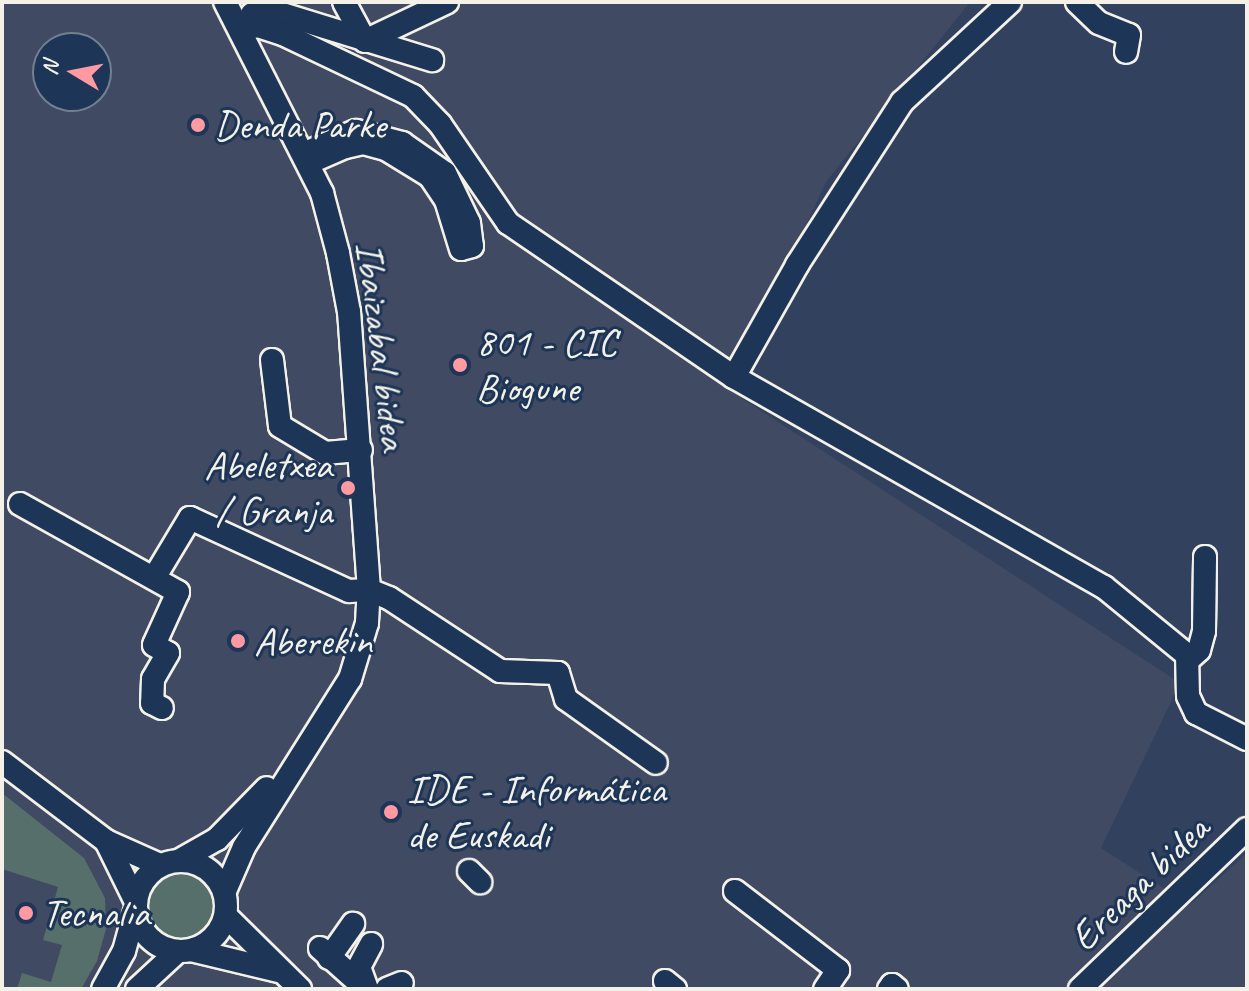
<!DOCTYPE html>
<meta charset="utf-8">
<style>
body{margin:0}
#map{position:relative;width:1249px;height:991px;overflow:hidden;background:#32415e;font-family:Caveat,sans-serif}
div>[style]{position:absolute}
.built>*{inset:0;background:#404a62}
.green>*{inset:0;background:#576f6b}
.round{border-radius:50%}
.roads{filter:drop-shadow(2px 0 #f4f1e8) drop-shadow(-2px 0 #f4f1e8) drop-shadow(0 2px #f4f1e8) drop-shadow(0 -2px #f4f1e8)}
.minor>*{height:22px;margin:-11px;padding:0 11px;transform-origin:11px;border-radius:11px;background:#1d3557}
.minor>.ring{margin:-11px;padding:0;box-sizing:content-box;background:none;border:22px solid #1d3557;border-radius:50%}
.dots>*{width:22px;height:22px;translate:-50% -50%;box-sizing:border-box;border:4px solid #1d3557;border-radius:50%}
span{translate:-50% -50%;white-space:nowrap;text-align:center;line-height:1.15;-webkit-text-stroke:6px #1d3557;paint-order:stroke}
.poi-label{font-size:40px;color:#f4f1e8}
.left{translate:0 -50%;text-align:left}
.right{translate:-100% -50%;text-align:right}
.street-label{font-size:40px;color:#f4f1e8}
.frame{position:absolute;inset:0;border:4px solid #f4f1e8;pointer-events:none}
.north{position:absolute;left:32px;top:32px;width:80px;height:80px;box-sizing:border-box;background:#1d3557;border:2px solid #738091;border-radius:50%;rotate:280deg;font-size:22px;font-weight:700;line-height:32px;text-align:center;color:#f4f1e8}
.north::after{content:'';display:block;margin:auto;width:28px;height:36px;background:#ff9aa2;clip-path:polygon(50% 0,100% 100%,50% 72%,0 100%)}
</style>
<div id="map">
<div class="built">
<i style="clip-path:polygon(evenodd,2px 2px,970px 2px,826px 182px,729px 390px,1180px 683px,1101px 848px,1190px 905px,1247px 853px,1247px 989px,2px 989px,2px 2px,48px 48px,96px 48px,96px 96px,48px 96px,48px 48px)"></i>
</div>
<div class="green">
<i style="clip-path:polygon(2px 793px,84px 858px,105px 898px,106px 929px,97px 961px,81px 989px,17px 989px,22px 973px,51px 982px,62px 945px,43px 940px,58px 887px,2px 869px)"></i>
<i class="round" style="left:147px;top:872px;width:70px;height:70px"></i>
</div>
<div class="roads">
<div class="minor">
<i style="left:344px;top:2px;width:44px;rotate:61.7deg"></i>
<i style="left:365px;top:41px;width:91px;rotate:-25.4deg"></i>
<i style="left:1077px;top:2px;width:30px;rotate:44deg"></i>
<i style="left:1099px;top:23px;width:32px;rotate:22deg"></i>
<i style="left:1129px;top:35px;width:17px;rotate:100deg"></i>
<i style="left:252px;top:14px;width:15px;rotate:-20deg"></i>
<i style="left:266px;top:9px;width:174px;rotate:17.1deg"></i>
<i style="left:240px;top:30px;width:18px;rotate:-13deg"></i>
<i style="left:258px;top:26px;width:26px;rotate:18deg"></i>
<i style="left:283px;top:34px;width:144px;rotate:25.5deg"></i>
<i style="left:413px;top:96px;width:39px;rotate:46deg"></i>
<i style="left:440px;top:124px;width:120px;rotate:55.5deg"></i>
<i style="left:508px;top:223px;width:273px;rotate:34.3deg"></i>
<i style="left:734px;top:377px;width:425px;rotate:29.6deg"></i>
<i style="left:1104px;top:587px;width:107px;rotate:39.3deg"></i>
<i style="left:1187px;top:655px;width:41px;rotate:88.6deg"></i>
<i style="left:1188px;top:696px;width:19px;rotate:65deg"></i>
<i style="left:1196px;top:713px;width:57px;rotate:27deg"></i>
<i style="left:303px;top:154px;width:58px;rotate:-23.5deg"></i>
<i style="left:356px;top:131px;width:48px;rotate:14.6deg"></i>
<i style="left:402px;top:143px;width:52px;rotate:34.9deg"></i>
<i style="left:445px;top:173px;width:55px;rotate:64.4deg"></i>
<i style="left:469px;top:223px;width:23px;rotate:83deg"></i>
<i style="left:472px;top:246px;width:11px;rotate:165deg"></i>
<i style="left:461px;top:249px;width:51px;rotate:-107deg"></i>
<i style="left:446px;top:200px;width:29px;rotate:-124deg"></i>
<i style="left:430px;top:176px;width:52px;rotate:-148.5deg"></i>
<i style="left:386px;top:149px;width:24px;rotate:-165deg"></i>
<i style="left:363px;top:143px;width:18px;rotate:167deg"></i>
<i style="left:345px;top:147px;width:40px;rotate:156.6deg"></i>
<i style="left:272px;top:360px;width:66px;rotate:83.1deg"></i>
<i style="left:280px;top:426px;width:52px;rotate:31deg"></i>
<i style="left:325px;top:453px;width:36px;rotate:-5deg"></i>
<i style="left:734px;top:377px;width:129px;rotate:-60.6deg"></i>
<i style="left:797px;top:265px;width:194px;rotate:-57.2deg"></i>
<i style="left:902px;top:102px;width:147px;rotate:-42.8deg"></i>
<i style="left:20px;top:504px;width:181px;rotate:29.1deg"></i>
<i style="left:178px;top:592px;width:58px;rotate:114.4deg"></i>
<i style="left:154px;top:645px;width:16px;rotate:30deg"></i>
<i style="left:168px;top:653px;width:30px;rotate:120deg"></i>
<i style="left:153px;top:679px;width:24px;rotate:92deg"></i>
<i style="left:152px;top:703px;width:11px;rotate:27deg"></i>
<i style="left:154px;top:578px;width:70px;rotate:-59deg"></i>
<i style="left:190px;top:518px;width:175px;rotate:24.7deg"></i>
<i style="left:349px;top:591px;width:20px;rotate:-3deg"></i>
<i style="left:369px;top:590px;width:22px;rotate:22deg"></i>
<i style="left:389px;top:598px;width:133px;rotate:33.3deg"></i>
<i style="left:500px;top:671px;width:58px;rotate:2deg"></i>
<i style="left:558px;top:673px;width:27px;rotate:73deg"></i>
<i style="left:566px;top:699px;width:110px;rotate:35.4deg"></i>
<i style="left:1189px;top:659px;width:13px;rotate:-42deg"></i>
<i style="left:1199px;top:650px;width:20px;rotate:-75deg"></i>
<i style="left:1204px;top:631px;width:74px;rotate:-89.2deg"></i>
<i style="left:2px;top:762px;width:131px;rotate:37.2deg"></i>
<i style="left:106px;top:841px;width:59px;rotate:24deg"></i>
<i style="left:106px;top:841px;width:66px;rotate:63.8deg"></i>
<i style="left:180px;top:860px;width:43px;rotate:-29.6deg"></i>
<i style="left:217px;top:839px;width:71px;rotate:-45.6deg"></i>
<i class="ring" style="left:136px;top:861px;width:68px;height:68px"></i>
<i style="left:469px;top:871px;width:16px;rotate:45deg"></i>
<i style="left:225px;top:891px;width:48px;rotate:-66.6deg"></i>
<i style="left:244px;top:847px;width:199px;rotate:-57.8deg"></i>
<i style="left:350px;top:679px;width:59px;rotate:-73.1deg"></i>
<i style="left:367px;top:623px;width:33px;rotate:-87deg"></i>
<i style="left:369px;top:590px;width:279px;rotate:-94.1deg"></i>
<i style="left:349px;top:312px;width:60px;rotate:-100.6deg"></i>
<i style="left:338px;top:253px;width:62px;rotate:-104.9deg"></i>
<i style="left:322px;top:193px;width:214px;rotate:-116.9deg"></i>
<i style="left:735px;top:891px;width:130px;rotate:37.5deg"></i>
<i style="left:838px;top:970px;width:23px;rotate:124deg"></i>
<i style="left:226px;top:916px;width:104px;rotate:44.6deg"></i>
<i style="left:320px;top:948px;width:62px;rotate:41.7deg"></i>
<i style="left:191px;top:950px;width:89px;rotate:13.6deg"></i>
<i style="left:329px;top:958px;width:42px;rotate:-54.8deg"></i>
<i style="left:665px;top:981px;width:13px;rotate:39deg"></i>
<i style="left:103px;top:989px;width:43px;rotate:-61.1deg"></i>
<i style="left:124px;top:951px;width:41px;rotate:-74.6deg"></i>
<i style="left:137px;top:989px;width:56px;rotate:-42.8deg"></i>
<i style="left:367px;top:989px;width:23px;rotate:-110deg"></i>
<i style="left:359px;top:967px;width:26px;rotate:-62deg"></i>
<i style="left:387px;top:989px;width:16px;rotate:-22deg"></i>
<i style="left:889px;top:989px;width:5px;rotate:-53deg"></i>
<i style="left:892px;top:985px;width:6px;rotate:39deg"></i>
<i style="left:1080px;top:989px;width:231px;rotate:-43.8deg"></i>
</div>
</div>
<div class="dots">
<i style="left:198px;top:125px;background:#ff9aa2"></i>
<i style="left:460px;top:365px;background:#ff9aa2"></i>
<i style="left:348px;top:488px;background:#ff9aa2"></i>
<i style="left:238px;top:641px;background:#ff9aa2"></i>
<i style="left:391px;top:812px;background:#ff9aa2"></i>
<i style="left:26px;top:913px;background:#ff9aa2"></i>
</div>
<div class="poi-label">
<span class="left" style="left:214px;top:125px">Denda Parke</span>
<span class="left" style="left:476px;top:365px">801 - CIC<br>Biogune</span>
<span class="right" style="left:332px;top:488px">Abeletxea<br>/ Granja</span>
<span class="left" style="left:254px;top:641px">Aberekin</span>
<span class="left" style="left:407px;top:812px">IDE - Informática<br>de Euskadi</span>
<span class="left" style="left:42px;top:913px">Tecnalia</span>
</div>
<div class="street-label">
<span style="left:382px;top:346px;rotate:83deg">Ibaizabal bidea</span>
<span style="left:1139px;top:883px;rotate:-44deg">Ereaga bidea</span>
</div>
<div class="frame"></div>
<div class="north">N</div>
</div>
